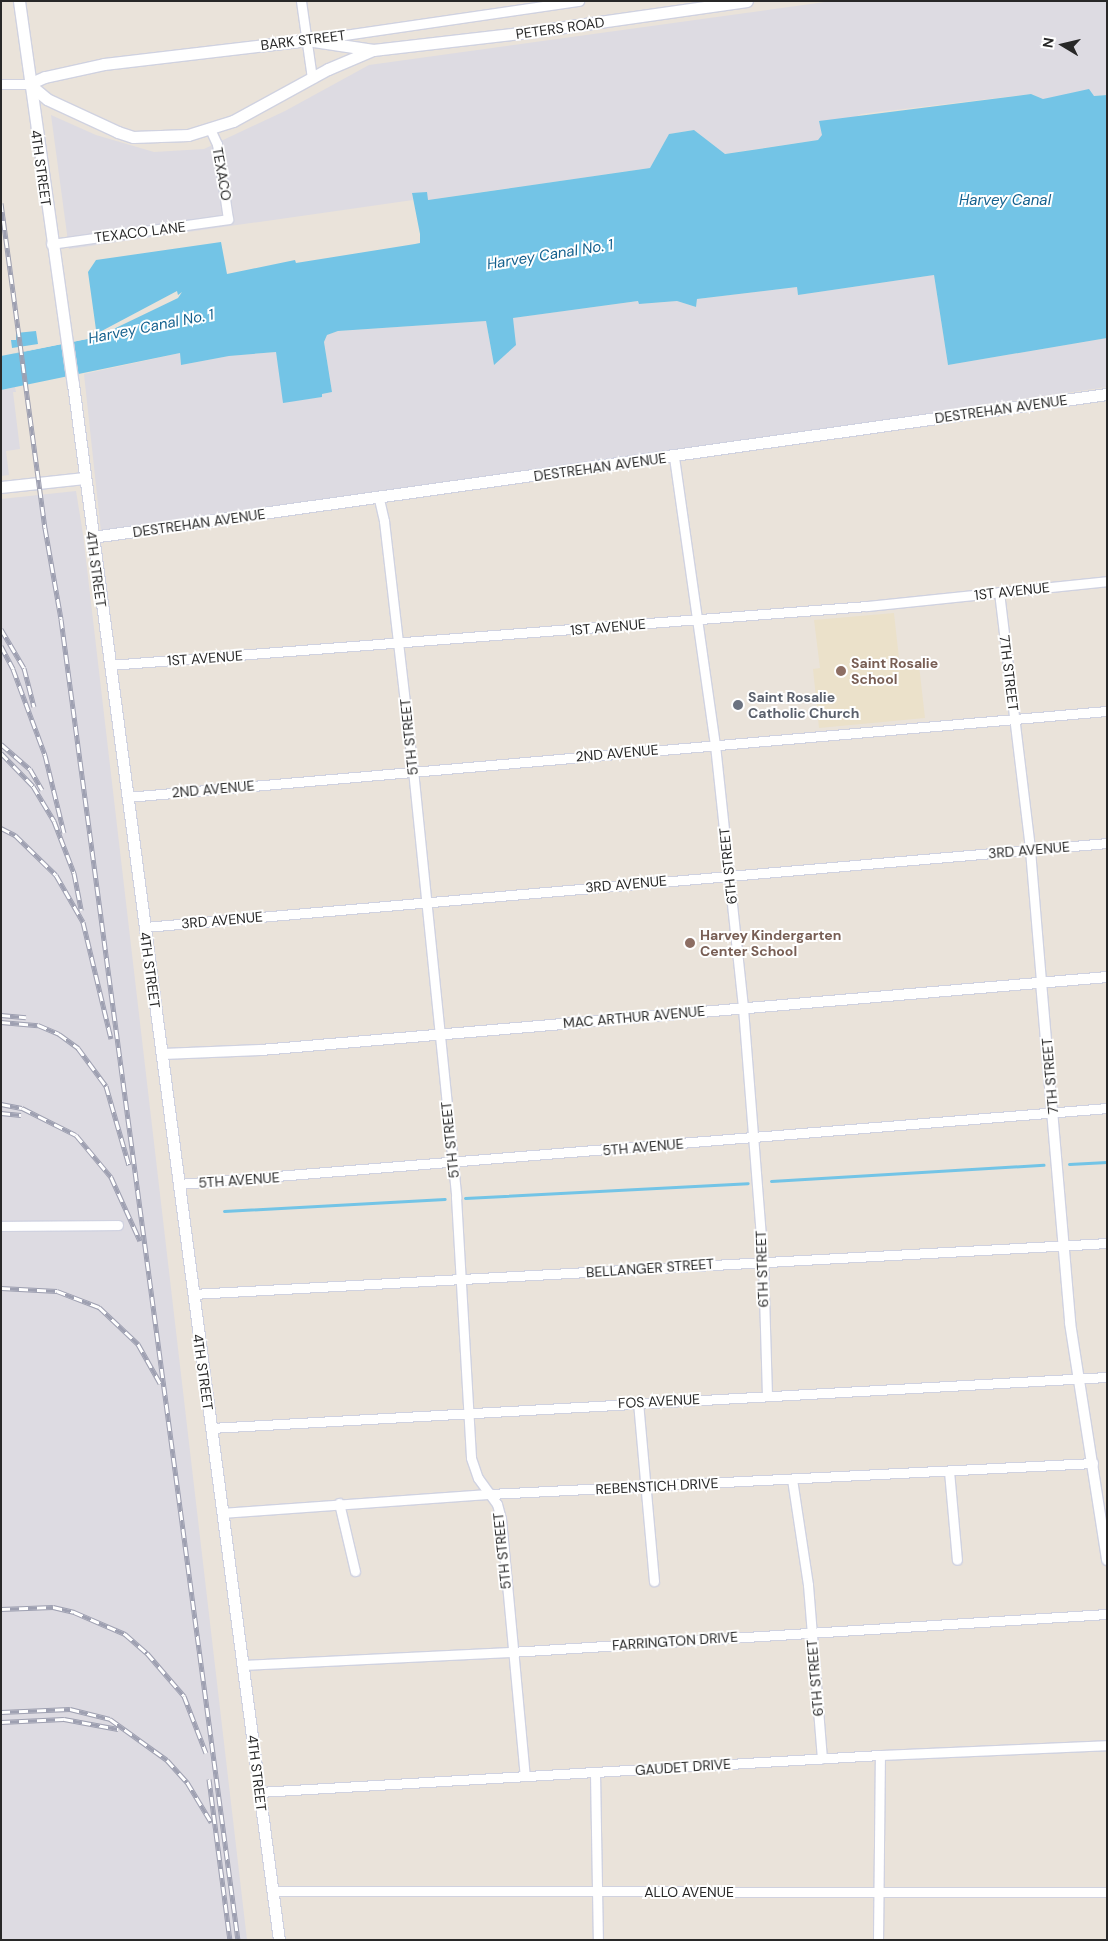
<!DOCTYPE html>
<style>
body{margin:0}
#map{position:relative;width:1108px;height:1941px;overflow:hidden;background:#eae3da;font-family:"DM Sans",sans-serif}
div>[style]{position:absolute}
.industrial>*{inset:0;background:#dddbe2}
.education>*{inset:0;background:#ebe1ca}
.water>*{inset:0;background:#73c4e6}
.pier>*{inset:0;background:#eae3da}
.stream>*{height:3px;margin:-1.5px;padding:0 1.5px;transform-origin:1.5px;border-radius:1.5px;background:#73c4e6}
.roads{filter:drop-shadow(1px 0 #d0d2e0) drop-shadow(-1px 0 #d0d2e0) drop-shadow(0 1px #d0d2e0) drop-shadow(0 -1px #d0d2e0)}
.minor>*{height:9px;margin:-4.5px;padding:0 4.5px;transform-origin:4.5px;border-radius:4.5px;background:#fff}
.tertiary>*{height:10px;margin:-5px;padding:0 5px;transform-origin:5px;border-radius:5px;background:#fff}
.secondary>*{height:11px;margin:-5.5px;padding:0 5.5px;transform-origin:5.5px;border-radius:5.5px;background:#fff}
.rail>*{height:5px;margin-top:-2.5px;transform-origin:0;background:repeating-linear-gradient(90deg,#fff 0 9px,#9ea0b1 0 18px);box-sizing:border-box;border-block:1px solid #9ea0b1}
.dots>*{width:14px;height:14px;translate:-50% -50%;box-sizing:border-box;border:2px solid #fff;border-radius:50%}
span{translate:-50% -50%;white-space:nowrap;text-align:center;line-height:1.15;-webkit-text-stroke:4px #fff;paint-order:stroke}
.street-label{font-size:14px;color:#282828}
.education-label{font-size:14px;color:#785e54;font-weight:700}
.left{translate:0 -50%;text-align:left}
.worship-label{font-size:14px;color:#5b616d;font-weight:700}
.water-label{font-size:15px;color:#15618e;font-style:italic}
.frame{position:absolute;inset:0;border:2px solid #282828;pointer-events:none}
.north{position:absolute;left:1038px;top:20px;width:50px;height:50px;-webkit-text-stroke:4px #fff;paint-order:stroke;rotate:279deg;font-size:14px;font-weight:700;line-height:20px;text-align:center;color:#282828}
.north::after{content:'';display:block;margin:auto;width:18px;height:22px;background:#282828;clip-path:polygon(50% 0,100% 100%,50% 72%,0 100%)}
</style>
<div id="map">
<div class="industrial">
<i style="clip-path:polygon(832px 1px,1107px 1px,1107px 95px,1043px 99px,1031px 94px,861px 114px,818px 140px,724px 154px,694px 130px,669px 134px,650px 168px,427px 200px,412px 194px,413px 200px,69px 249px,51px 115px,96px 135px,154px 152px,204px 149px,285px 111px,369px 65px)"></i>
<i style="clip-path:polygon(934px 275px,948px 365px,1107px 338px,1107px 387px,365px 496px,101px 532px,84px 374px,180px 353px,181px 365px,229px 356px,276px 352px,284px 402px,321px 397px,322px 394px,332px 392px,324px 342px,327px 335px,338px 331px,486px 321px,494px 365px,512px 318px,639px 301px,639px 304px,677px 301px,696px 307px,697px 299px,797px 287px,798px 295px)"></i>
<i style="clip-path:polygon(15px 387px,16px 392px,13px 392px,20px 449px,6px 451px,9px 475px,1px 476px,1px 390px)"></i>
<i style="clip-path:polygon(76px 491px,83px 534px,247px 1940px,1px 1940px,1px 499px)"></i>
</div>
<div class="education">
<i style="clip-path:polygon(894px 613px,900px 667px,919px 665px,925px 718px,819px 728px,813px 669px,820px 668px,814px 620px)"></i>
</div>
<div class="water">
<i style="clip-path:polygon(1089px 89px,1094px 96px,1107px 95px,1107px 338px,948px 365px,934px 275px,798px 295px,797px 287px,697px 299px,696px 307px,677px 301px,639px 304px,638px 301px,513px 318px,516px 345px,494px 365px,486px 321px,338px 331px,327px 335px,324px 342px,332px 392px,322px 394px,322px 397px,283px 403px,276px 352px,229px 356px,181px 365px,180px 353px,1px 390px,1px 356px,97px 337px,88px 272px,96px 260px,221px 242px,227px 274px,295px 260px,296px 263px,415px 244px,420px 243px,420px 234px,412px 193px,427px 192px,428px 200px,650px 168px,669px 134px,694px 130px,725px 154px,818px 140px,822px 135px,819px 121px,1031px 94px,1043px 99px)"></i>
<i style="clip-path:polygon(36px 331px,38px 344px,12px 348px,11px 340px,16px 340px,16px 333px)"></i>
</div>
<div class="pier">
<i style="clip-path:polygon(177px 291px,178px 295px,182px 292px,178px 298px,97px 337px,13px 354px,96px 334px)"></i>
</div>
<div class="stream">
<i style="left:1069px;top:1164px;width:38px;rotate:-3deg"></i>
<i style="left:771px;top:1181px;width:273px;rotate:-3.4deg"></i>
<i style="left:465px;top:1198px;width:283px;rotate:-3deg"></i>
<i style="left:224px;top:1211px;width:221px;rotate:-3.1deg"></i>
</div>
<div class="roads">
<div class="minor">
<i style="left:301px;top:1px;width:78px;rotate:81.9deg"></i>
<i style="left:317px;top:39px;width:265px;rotate:-8.3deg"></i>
<i style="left:1px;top:84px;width:28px"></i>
<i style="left:51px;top:244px;width:179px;rotate:-8deg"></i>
<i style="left:228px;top:219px;width:76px;rotate:-98.3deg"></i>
<i style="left:217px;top:144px;width:14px;rotate:-115deg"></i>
<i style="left:674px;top:457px;width:291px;rotate:81.9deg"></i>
<i style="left:715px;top:745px;width:264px;rotate:83.9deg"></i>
<i style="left:743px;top:1008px;width:254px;rotate:85.5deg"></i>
<i style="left:763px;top:1261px;width:135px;rotate:88.3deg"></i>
<i style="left:379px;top:499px;width:23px;rotate:77deg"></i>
<i style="left:384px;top:521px;width:251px;rotate:83.4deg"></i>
<i style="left:413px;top:770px;width:429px;rotate:84.2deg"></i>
<i style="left:456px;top:1197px;width:261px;rotate:86.7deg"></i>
<i style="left:471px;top:1458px;width:21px;rotate:71deg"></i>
<i style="left:478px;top:1478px;width:32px;rotate:54deg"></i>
<i style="left:497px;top:1504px;width:16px;rotate:75deg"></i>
<i style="left:501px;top:1519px;width:258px;rotate:84.7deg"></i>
<i style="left:999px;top:592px;width:260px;rotate:83.1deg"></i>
<i style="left:1030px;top:850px;width:132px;rotate:85.2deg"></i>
<i style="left:109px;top:665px;width:760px;rotate:-4.45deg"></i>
<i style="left:867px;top:606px;width:241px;rotate:-5.9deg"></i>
<i style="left:127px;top:797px;width:984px;rotate:-5.02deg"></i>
<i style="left:145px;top:927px;width:966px;rotate:-4.99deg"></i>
<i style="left:179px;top:1184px;width:931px;rotate:-4.68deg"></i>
<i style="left:1px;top:1226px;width:117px;rotate:-0.5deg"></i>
<i style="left:193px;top:1294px;width:915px;rotate:-3.19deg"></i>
<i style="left:638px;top:1402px;width:180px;rotate:84.9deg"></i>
<i style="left:211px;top:1428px;width:897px;rotate:-3.26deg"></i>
<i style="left:949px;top:1471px;width:89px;rotate:84.9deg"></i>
<i style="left:792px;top:1479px;width:107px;rotate:81.4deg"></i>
<i style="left:808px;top:1585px;width:174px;rotate:85.4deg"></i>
<i style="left:339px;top:1503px;width:70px;rotate:76.8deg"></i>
<i style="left:222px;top:1513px;width:269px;rotate:-4.1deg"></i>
<i style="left:490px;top:1494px;width:604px;rotate:-2.94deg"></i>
<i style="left:242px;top:1665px;width:269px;rotate:-2.8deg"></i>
<i style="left:511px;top:1652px;width:597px;rotate:-3.65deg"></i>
<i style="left:595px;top:1773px;width:167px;rotate:89deg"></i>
<i style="left:259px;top:1792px;width:622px;rotate:-3.41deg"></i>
<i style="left:880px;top:1755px;width:227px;rotate:-2.5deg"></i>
<i style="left:272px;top:1891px;width:835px;rotate:0.07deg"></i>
<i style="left:878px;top:1940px;width:185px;rotate:-89.4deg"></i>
</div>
<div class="tertiary">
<i style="left:1041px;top:982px;width:342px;rotate:85.1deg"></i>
<i style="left:1070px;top:1323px;width:240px;rotate:81.1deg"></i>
<i style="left:162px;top:1054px;width:99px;rotate:-2.3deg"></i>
<i style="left:261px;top:1050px;width:849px;rotate:-4.93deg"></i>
</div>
<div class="secondary">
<i style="left:19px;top:1px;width:387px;rotate:82deg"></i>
<i style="left:73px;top:384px;width:1570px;rotate:82.46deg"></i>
<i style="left:373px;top:50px;width:49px;rotate:157.1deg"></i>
<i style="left:328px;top:69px;width:108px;rotate:151.3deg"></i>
<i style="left:233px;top:121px;width:47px;rotate:162.7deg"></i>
<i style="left:188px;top:135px;width:55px;rotate:177.9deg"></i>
<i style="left:133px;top:137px;width:16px;rotate:-162deg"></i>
<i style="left:118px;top:132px;width:78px;rotate:-155.1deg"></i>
<i style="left:47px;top:99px;width:23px;rotate:-140deg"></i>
<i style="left:29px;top:84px;width:17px;rotate:-24deg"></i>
<i style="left:45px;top:77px;width:60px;rotate:-12.4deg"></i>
<i style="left:104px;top:64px;width:188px;rotate:-6.7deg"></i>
<i style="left:291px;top:42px;width:16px;rotate:-7deg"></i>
<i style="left:307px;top:40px;width:67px;rotate:8.6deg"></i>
<i style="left:373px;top:50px;width:157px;rotate:-6.6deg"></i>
<i style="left:529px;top:32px;width:220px;rotate:-8.1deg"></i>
<i style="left:1px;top:487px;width:83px;rotate:-6.2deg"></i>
<i style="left:92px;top:537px;width:1025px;rotate:-8.02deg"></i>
</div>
</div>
<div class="rail">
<i style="left:1px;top:203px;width:328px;rotate:82.3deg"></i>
<i style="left:45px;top:528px;width:92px;rotate:80deg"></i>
<i style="left:61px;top:619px;width:1333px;rotate:82.37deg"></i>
<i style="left:1px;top:629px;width:45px;rotate:59.5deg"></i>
<i style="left:24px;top:668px;width:40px;rotate:75.6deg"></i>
<i style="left:1px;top:646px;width:26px;rotate:62deg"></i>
<i style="left:13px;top:669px;width:92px;rotate:69.6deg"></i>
<i style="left:45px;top:755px;width:80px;rotate:76.3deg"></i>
<i style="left:1px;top:744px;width:38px;rotate:41deg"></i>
<i style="left:30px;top:769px;width:24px;rotate:60deg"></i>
<i style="left:1px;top:753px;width:46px;rotate:45.9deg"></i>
<i style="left:33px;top:786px;width:41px;rotate:59deg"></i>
<i style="left:54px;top:821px;width:56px;rotate:69deg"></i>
<i style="left:74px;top:873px;width:38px;rotate:79deg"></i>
<i style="left:1px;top:828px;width:16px;rotate:27deg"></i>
<i style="left:15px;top:835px;width:57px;rotate:44.3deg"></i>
<i style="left:56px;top:875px;width:54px;rotate:60.1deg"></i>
<i style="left:83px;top:922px;width:120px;rotate:76.5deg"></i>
<i style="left:1px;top:1015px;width:25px;rotate:5deg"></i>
<i style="left:1px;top:1022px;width:37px;rotate:5deg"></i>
<i style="left:38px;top:1025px;width:23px;rotate:23deg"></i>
<i style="left:59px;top:1034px;width:24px;rotate:36deg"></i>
<i style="left:78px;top:1048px;width:47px;rotate:53.6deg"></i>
<i style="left:106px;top:1086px;width:82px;rotate:73.8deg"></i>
<i style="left:1px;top:1104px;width:21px;rotate:11deg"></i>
<i style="left:22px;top:1108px;width:60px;rotate:26.6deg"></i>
<i style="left:76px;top:1135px;width:55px;rotate:50.2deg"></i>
<i style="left:111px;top:1177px;width:70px;rotate:65.6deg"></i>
<i style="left:1px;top:1113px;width:20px;rotate:6deg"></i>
<i style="left:1px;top:1288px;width:56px;rotate:3.1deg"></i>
<i style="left:57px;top:1291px;width:45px;rotate:20.9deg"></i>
<i style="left:99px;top:1307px;width:54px;rotate:43.5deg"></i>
<i style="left:138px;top:1344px;width:45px;rotate:60.6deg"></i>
<i style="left:1px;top:1609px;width:52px;rotate:-2.2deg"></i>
<i style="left:53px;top:1607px;width:22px;rotate:13deg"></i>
<i style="left:74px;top:1612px;width:56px;rotate:23.3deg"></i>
<i style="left:125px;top:1634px;width:29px;rotate:41deg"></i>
<i style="left:147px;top:1653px;width:57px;rotate:49.3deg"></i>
<i style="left:184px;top:1696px;width:61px;rotate:68.9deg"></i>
<i style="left:1px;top:1712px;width:69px;rotate:-2.5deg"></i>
<i style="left:70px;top:1709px;width:41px;rotate:14deg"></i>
<i style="left:110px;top:1719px;width:70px;rotate:35.7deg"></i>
<i style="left:167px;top:1760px;width:30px;rotate:48deg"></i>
<i style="left:187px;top:1782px;width:47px;rotate:59deg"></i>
<i style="left:1px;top:1722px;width:63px;rotate:-2.7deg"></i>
<i style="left:64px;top:1719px;width:55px;rotate:10.5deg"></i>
<i style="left:209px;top:1779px;width:162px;rotate:82.6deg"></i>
</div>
<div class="dots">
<i style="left:841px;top:671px;background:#8d6e63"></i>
<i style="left:738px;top:705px;background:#6b7280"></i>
<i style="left:690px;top:943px;background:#8d6e63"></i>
</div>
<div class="street-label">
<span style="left:560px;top:28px;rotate:-8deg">PETERS ROAD</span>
<span style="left:303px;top:40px;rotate:-7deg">BARK STREET</span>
<span style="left:41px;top:168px;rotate:82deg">4TH STREET</span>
<span style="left:222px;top:174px;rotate:80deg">TEXACO</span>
<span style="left:140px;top:232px;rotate:-7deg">TEXACO LANE</span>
<span style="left:1001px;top:409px;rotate:-8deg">DESTREHAN AVENUE</span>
<span style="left:600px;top:467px;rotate:-8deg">DESTREHAN AVENUE</span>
<span style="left:199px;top:523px;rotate:-8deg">DESTREHAN AVENUE</span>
<span style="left:96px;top:569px;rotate:82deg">4TH STREET</span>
<span style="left:1012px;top:591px;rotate:-6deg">1ST AVENUE</span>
<span style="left:608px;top:627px;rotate:-5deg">1ST AVENUE</span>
<span style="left:205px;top:658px;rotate:-4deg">1ST AVENUE</span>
<span style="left:1009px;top:673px;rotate:83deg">7TH STREET</span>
<span style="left:409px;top:737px;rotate:-96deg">5TH STREET</span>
<span style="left:617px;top:753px;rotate:-5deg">2ND AVENUE</span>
<span style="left:213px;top:789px;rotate:-5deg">2ND AVENUE</span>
<span style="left:1029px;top:850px;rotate:-5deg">3RD AVENUE</span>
<span style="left:728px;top:866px;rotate:-96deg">6TH STREET</span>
<span style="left:626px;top:884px;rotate:-5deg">3RD AVENUE</span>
<span style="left:222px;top:920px;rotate:-5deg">3RD AVENUE</span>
<span style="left:150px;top:970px;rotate:82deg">4TH STREET</span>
<span style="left:634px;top:1017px;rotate:-5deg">MAC ARTHUR AVENUE</span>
<span style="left:1050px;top:1076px;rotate:-95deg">7TH STREET</span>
<span style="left:450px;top:1140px;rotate:-96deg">5TH STREET</span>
<span style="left:643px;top:1147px;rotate:-5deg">5TH AVENUE</span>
<span style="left:239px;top:1180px;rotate:-4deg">5TH AVENUE</span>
<span style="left:650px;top:1268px;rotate:-4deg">BELLANGER STREET</span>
<span style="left:762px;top:1269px;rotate:-92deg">6TH STREET</span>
<span style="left:203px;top:1372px;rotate:82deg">4TH STREET</span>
<span style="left:659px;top:1401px;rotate:-3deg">FOS AVENUE</span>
<span style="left:657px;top:1486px;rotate:-3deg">REBENSTICH DRIVE</span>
<span style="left:502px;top:1551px;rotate:-96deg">5TH STREET</span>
<span style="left:675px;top:1641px;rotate:-4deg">FARRINGTON DRIVE</span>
<span style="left:815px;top:1678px;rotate:-95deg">6TH STREET</span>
<span style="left:683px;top:1767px;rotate:-4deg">GAUDET DRIVE</span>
<span style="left:257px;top:1773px;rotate:83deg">4TH STREET</span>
<span style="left:689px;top:1892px">ALLO AVENUE</span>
</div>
<div class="education-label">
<span class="left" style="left:851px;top:671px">Saint Rosalie<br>School</span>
<span class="left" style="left:700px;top:943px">Harvey Kindergarten<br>Center School</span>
</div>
<div class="worship-label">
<span class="left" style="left:748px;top:705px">Saint Rosalie<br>Catholic Church</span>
</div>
<div class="water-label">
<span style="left:1005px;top:201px">Harvey Canal</span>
<span style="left:550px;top:255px;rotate:-9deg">Harvey Canal No. 1</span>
<span style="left:151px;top:327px;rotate:-11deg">Harvey Canal No. 1</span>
</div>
<div class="frame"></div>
<div class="north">N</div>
</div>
